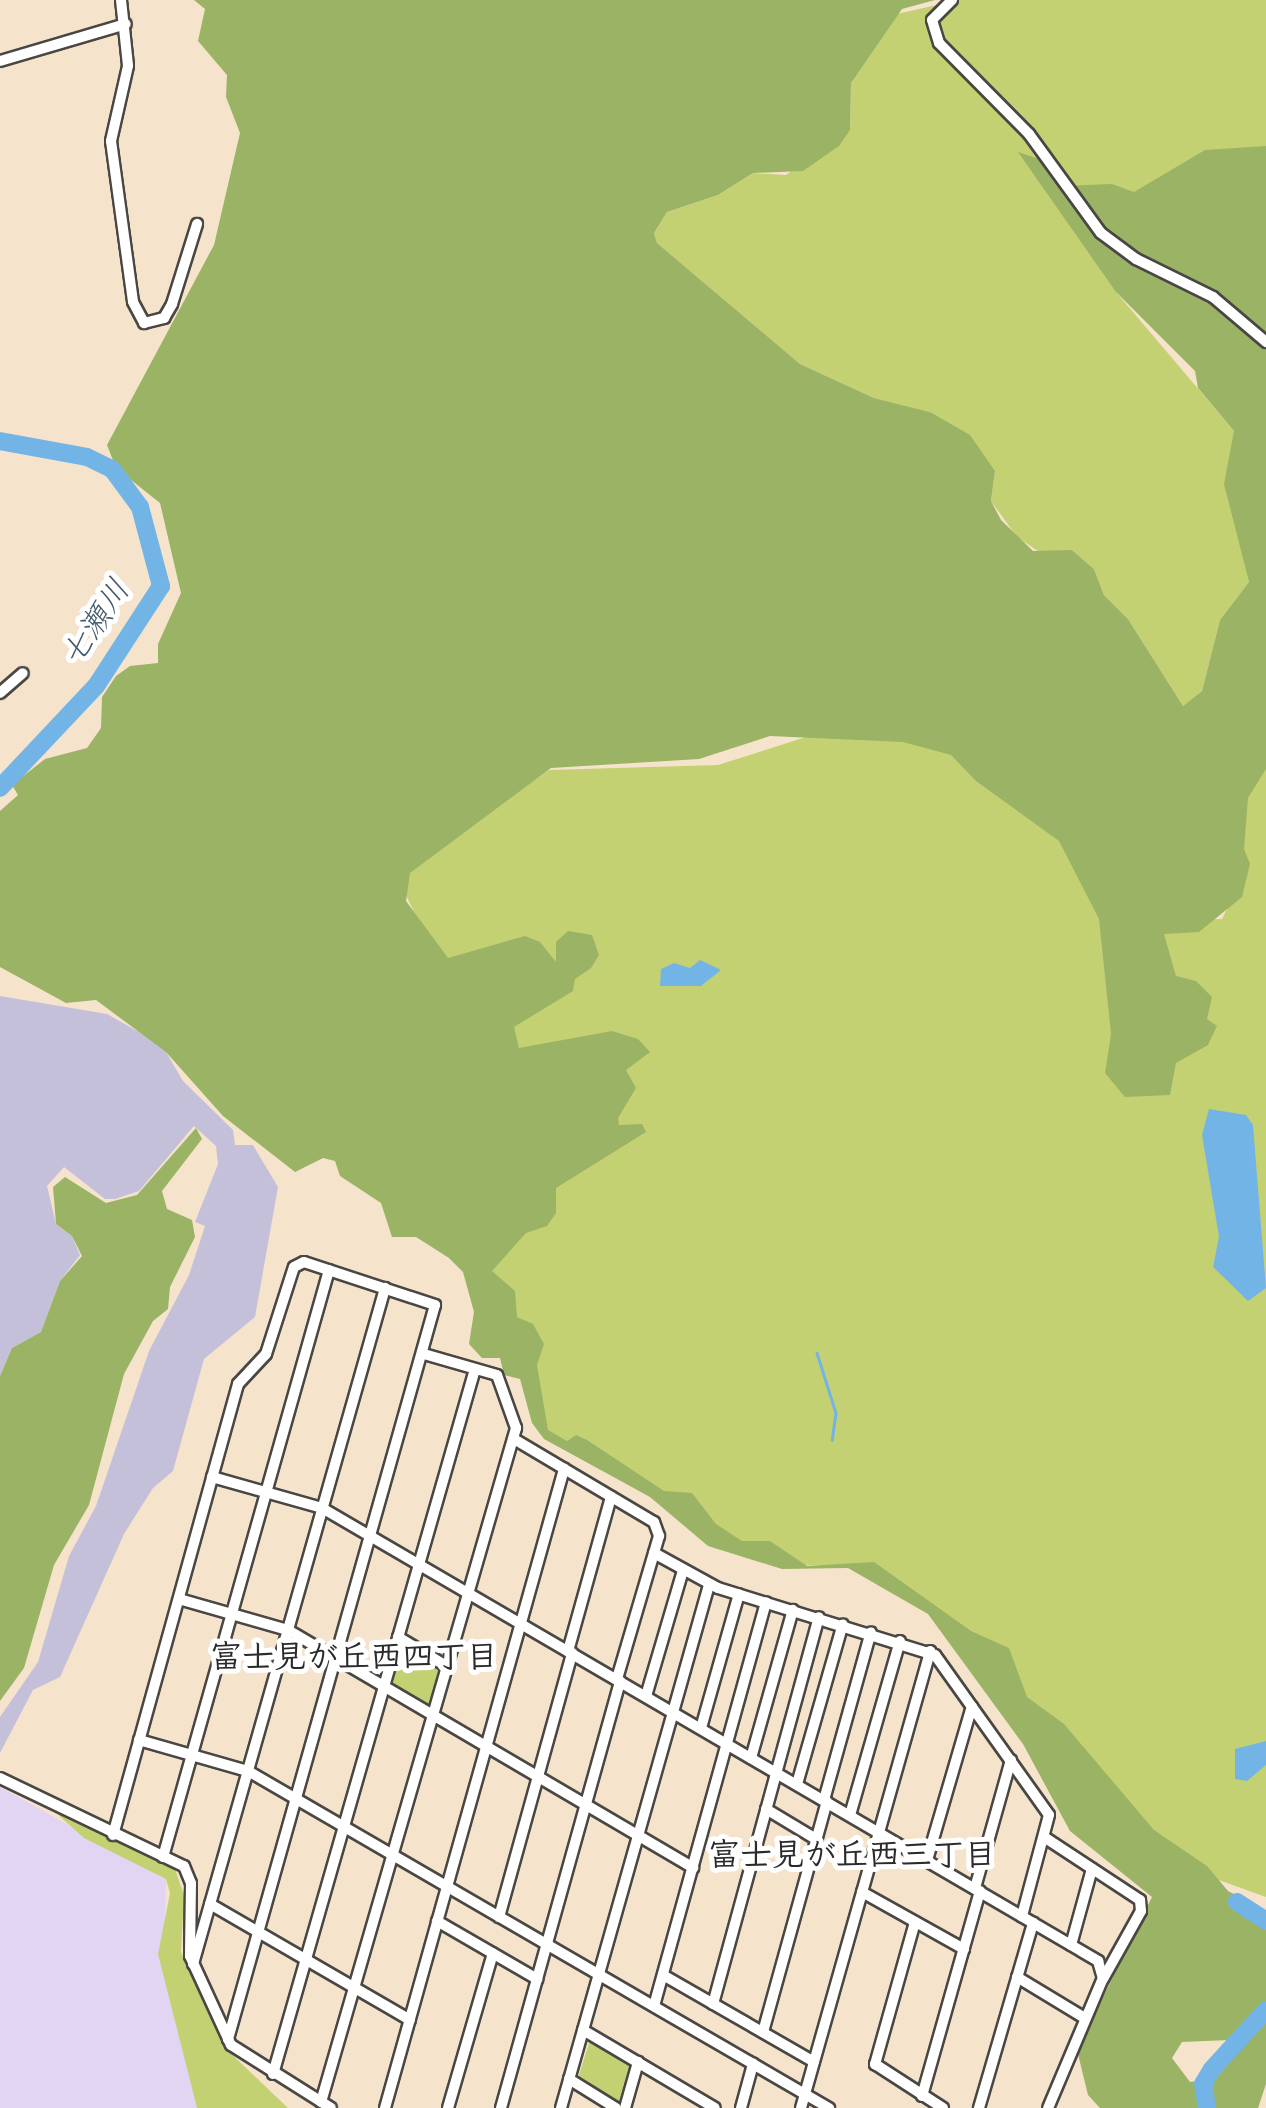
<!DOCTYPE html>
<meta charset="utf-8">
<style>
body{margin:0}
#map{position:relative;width:1266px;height:2108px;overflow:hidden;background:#f6e3cc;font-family:"Gochi Hand","Klee One",sans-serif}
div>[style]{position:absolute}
.built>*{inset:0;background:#e2d4f3}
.industrial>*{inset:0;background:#c5c0da}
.green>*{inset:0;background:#c4d173}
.forest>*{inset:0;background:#9bb365}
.water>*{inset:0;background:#73b4e7}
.stream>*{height:2.5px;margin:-1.25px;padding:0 1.25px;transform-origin:1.25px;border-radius:1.25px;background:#73b4e7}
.river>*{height:18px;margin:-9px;padding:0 9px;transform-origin:9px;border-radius:9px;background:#73b4e7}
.roads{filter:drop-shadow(2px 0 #494743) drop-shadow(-2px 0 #494743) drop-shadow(0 2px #494743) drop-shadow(0 -2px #494743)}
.minor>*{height:10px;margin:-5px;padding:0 5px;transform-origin:5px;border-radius:5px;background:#fff}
span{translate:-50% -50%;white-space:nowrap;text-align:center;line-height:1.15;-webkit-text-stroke:10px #fff;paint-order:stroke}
.water-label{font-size:32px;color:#445b6d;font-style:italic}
.neighbourhood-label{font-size:32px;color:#2b2b2b;font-weight:700}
</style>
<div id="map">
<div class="built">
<i style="clip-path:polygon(0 1787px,166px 1879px,165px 1916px,197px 2108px,0 2108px)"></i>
</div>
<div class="industrial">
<i style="clip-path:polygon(0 996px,107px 1014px,162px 1045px,183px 1081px,233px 1130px,235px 1145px,253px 1145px,278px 1187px,255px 1317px,204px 1359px,173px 1471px,153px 1488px,124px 1534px,60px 1677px,33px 1690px,0 1753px,0 1717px,38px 1662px,69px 1556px,96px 1506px,149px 1351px,189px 1275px,205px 1226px,195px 1222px,218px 1164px,216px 1146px,194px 1126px,139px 1191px,115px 1199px,105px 1199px,64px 1167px,47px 1186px,56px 1224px,72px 1236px,80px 1255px,60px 1281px,41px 1332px,12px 1348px,0 1376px)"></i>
</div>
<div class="green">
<i style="clip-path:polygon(959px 0,1266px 0,1266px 149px,1116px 292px,1234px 431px,1234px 511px,1249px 582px,1220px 620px,1202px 691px,1183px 706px,1128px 619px,1104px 595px,1094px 569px,1072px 550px,1041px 553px,1017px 537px,991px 501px,995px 471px,930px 412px,874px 398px,800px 364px,657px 243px,654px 233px,667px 212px,718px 195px,753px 173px,786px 175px,850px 130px,851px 83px,888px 16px)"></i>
<i style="clip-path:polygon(847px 724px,910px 737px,969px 761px,1159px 920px,1222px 919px,1249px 863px,1226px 807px,1266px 728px,1266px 1897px,1216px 1879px,1142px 1823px,953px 1624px,885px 1580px,848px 1566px,796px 1565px,744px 1552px,547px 1433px,536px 1396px,487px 1338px,504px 1069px,444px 973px,396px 875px,549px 770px,718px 765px)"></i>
<i style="clip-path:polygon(403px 1646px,440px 1669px,429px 1708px,392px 1686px)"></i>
<i style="clip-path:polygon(56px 1813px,175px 1869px,184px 1895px,181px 1952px,223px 2046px,288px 2108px,197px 2108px,158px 1954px,170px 1893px,166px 1879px,84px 1838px)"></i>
<i style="clip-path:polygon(590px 2040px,632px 2064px,621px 2105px,578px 2078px)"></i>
</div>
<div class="forest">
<i style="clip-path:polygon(194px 0,935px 0,902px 9px,851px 83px,850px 130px,839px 146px,803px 171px,753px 173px,718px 195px,667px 212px,654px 233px,657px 243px,800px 364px,874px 398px,930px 412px,970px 435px,995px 471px,991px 501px,1001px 520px,1033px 551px,1072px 550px,1094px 569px,1104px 595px,1128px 619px,1183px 706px,1202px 691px,1220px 620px,1249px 582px,1224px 484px,1234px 431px,1198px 388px,1195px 371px,1116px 292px,1018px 152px,1039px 159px,1061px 186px,1112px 184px,1134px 192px,1205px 150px,1266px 146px,1266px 769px,1248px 798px,1244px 849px,1250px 864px,1242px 897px,1199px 932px,1164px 934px,1176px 976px,1196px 981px,1212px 997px,1207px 1019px,1217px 1026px,1208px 1045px,1176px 1063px,1170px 1095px,1125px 1097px,1105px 1073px,1111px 1034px,1099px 919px,1059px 841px,976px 781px,951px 755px,903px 742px,770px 736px,699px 759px,551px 768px,410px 873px,406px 901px,448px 958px,525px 936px,540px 942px,556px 962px,556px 942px,568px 931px,592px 935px,599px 955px,591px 968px,575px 979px,573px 991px,514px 1027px,519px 1048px,612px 1031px,638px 1039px,650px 1052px,626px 1070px,636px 1088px,618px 1118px,619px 1125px,642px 1124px,646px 1132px,556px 1188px,556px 1213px,547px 1226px,526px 1233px,492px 1271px,515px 1291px,517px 1317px,533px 1324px,544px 1344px,537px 1365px,548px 1430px,567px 1441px,576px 1435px,587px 1440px,664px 1491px,692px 1493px,716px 1524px,742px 1541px,770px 1541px,807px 1566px,874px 1562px,971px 1631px,1009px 1648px,1027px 1697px,1064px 1724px,1154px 1830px,1207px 1866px,1228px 1891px,1266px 1911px,1266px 2084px,1258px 2108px,1212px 2108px,1211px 2085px,1235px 2054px,1229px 2040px,1182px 2042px,1172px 2058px,1190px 2082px,1204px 2080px,1202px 2108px,1100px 2108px,1088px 2095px,1077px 2050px,1152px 1897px,1070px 1831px,1023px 1744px,928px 1614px,848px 1568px,782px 1569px,708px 1546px,650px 1497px,544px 1439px,532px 1423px,520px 1379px,504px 1375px,500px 1358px,482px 1358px,469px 1344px,474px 1312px,463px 1272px,449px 1258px,416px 1237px,392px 1237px,381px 1203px,340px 1176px,335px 1161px,323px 1158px,295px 1172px,223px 1116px,166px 1052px,96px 1000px,66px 1003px,0 967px,0 811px,18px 795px,12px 785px,45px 759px,87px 748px,101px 728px,102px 697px,116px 676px,130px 666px,158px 663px,158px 644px,181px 593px,160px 503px,116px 468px,107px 445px,214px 245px,240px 133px,226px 97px,227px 75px,198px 41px,205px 9px)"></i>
<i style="clip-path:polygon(196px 1128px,202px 1139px,162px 1191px,167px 1209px,192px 1220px,195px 1237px,170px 1287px,168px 1309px,153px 1321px,124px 1374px,89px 1505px,54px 1565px,24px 1668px,0 1701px,0 1376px,12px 1348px,41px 1332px,60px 1281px,82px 1256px,72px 1236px,56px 1224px,53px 1187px,65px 1177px,106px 1203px,137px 1195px)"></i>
</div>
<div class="water">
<i style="clip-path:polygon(700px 960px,721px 970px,701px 986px,660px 986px,661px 969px,674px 963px,690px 968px)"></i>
<i style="clip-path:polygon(1209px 1109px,1246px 1115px,1253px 1125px,1266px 1288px,1248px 1301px,1213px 1267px,1219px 1237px,1202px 1135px)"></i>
<i style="clip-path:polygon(1266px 1741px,1266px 1765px,1247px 1781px,1235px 1779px,1235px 1749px)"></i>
</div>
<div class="stream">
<i style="left:817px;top:1353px;width:63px;rotate:72.4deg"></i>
<i style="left:836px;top:1413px;width:27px;rotate:98deg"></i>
</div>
<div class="river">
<i style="left:0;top:441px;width:88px;rotate:10.4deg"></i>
<i style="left:87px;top:457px;width:28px;rotate:26deg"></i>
<i style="left:112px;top:469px;width:47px;rotate:53.6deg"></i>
<i style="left:140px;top:507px;width:82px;rotate:75.1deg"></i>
<i style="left:161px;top:586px;width:119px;rotate:123deg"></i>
<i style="left:96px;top:686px;width:140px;rotate:133.3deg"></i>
<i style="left:1237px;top:1902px;width:35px;rotate:33deg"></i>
<i style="left:1207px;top:2108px;width:24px;rotate:-99deg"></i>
<i style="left:1203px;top:2084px;width:17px;rotate:-59deg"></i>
<i style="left:1212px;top:2069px;width:80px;rotate:-47.5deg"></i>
</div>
<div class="roads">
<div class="minor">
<i style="left:121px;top:0;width:66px;rotate:83.9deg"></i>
<i style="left:128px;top:66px;width:77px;rotate:102.8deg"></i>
<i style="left:111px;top:141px;width:162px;rotate:82.2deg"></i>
<i style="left:133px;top:302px;width:24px;rotate:62deg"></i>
<i style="left:144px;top:323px;width:21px;rotate:-14deg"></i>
<i style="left:164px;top:318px;width:16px;rotate:-60deg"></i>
<i style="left:172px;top:304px;width:84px;rotate:-72.6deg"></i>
<i style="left:952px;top:0;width:28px;rotate:135deg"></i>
<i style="left:932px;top:20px;width:24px;rotate:73deg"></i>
<i style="left:939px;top:43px;width:128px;rotate:45.3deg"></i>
<i style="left:1029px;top:134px;width:122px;rotate:54deg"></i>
<i style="left:1101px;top:233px;width:44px;rotate:36.6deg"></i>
<i style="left:1136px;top:259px;width:86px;rotate:26.3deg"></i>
<i style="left:1213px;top:297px;width:70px;rotate:40.3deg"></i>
<i style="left:0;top:61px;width:131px;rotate:-16.4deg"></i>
<i style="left:0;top:693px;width:30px;rotate:-41deg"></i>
<i style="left:514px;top:1439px;width:163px;rotate:30.7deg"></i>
<i style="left:654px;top:1522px;width:15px;rotate:70deg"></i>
<i style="left:659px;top:1536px;width:149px;rotate:106.4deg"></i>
<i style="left:212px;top:1477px;width:114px;rotate:15.7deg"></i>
<i style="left:322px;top:1508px;width:899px;rotate:30.27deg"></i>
<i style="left:1098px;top:1961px;width:18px;rotate:74deg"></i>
<i style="left:1103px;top:1978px;width:141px;rotate:112.9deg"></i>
<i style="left:654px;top:1553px;width:73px;rotate:28.7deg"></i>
<i style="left:718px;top:1588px;width:227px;rotate:17.2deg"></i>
<i style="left:935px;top:1655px;width:196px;rotate:54.5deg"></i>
<i style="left:1049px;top:1815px;width:105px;rotate:105deg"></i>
<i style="left:179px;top:1599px;width:113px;rotate:15.9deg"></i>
<i style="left:288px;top:1630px;width:470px;rotate:30.4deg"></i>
<i style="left:398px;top:1637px;width:58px;rotate:31deg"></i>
<i style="left:568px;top:1651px;width:160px;rotate:-74.4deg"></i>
<i style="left:646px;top:1696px;width:131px;rotate:-73.6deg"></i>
<i style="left:701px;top:1728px;width:139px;rotate:-74.2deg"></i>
<i style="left:139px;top:1740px;width:113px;rotate:15.9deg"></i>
<i style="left:248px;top:1771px;width:672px;rotate:30.12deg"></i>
<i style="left:751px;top:1758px;width:154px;rotate:-74.2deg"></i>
<i style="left:0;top:1778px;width:204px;rotate:25.6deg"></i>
<i style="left:184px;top:1866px;width:18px;rotate:68deg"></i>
<i style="left:191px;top:1883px;width:73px;rotate:90.8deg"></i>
<i style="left:190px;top:1956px;width:98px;rotate:65.3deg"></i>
<i style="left:231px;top:2045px;width:118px;rotate:32.2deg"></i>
<i style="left:797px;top:1784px;width:166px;rotate:-74deg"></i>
<i style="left:824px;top:1800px;width:174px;rotate:-74.4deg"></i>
<i style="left:766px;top:1809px;width:58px;rotate:31deg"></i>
<i style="left:850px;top:1815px;width:181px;rotate:-74deg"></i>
<i style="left:113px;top:1835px;width:468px;rotate:-74.5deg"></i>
<i style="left:238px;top:1384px;width:41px;rotate:-47deg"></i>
<i style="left:266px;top:1354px;width:91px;rotate:-72.2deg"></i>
<i style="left:294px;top:1267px;width:11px;rotate:-27deg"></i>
<i style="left:304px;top:1262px;width:138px;rotate:18.2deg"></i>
<i style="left:435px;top:1305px;width:763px;rotate:105.75deg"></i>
<i style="left:1044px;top:1837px;width:115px;rotate:33.3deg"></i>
<i style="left:1140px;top:1900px;width:11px;rotate:85deg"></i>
<i style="left:1141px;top:1911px;width:78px;rotate:119.2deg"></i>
<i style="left:163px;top:1857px;width:610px;rotate:-74.21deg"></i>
<i style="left:927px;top:1860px;width:160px;rotate:-73.7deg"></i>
<i style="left:975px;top:1888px;width:133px;rotate:-74.3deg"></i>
<i style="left:862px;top:1892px;width:117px;rotate:29.2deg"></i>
<i style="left:210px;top:1904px;width:231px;rotate:30.1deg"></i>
<i style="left:499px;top:1917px;width:274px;rotate:-74.5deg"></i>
<i style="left:437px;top:1921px;width:116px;rotate:30.1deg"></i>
<i style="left:915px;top:1922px;width:148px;rotate:105.7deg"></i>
<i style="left:875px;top:2064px;width:81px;rotate:32.9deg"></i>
<i style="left:1071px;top:1945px;width:79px;rotate:-74.6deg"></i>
<i style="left:193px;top:1964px;width:703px;rotate:-74.14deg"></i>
<i style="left:663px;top:1975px;width:174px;rotate:29.9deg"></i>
<i style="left:1017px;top:1977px;width:77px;rotate:31.2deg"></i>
<i style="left:713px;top:2004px;width:401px;rotate:-74.7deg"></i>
<i style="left:654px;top:2006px;width:419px;rotate:-74.5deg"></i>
<i style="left:583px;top:2030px;width:153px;rotate:30.6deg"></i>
<i style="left:763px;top:2032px;width:239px;rotate:-74.5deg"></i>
<i style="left:273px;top:2074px;width:733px;rotate:-74.01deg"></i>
<i style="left:569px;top:2079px;width:55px;rotate:31.7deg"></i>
<i style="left:922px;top:2096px;width:213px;rotate:-74.2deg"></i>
<i style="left:321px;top:2102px;width:702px;rotate:-73.86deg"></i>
<i style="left:516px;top:1428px;width:56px;rotate:-109.7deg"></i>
<i style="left:497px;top:1375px;width:76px;rotate:-164deg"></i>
<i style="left:385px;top:2108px;width:664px;rotate:-74.35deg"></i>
<i style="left:448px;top:2108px;width:161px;rotate:-73.8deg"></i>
<i style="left:501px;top:2108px;width:443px;rotate:-74.4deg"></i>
<i style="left:561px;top:2108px;width:544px;rotate:-74.2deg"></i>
<i style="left:625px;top:2108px;width:48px;rotate:-74.2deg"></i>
<i style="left:741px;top:2108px;width:46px;rotate:-74.7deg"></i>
<i style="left:801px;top:2108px;width:475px;rotate:-74.2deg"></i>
<i style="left:979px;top:2108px;width:193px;rotate:-73.7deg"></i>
</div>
</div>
<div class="water-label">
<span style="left:99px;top:625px;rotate:-56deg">七瀬川</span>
</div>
<div class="neighbourhood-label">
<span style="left:354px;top:1661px">富士見が丘西四丁目</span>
<span style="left:852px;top:1859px">富士見が丘西三丁目</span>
</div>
</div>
